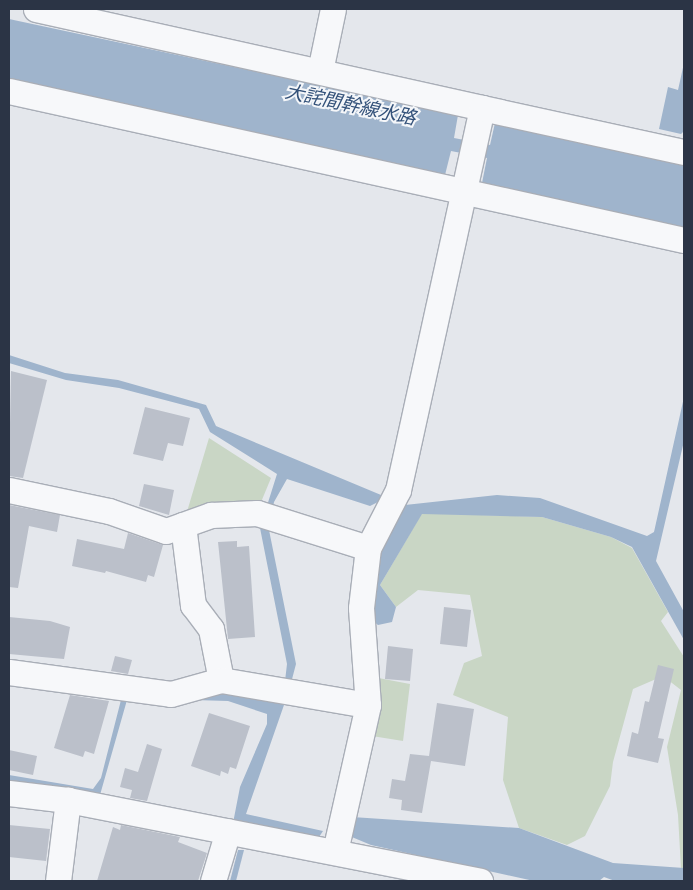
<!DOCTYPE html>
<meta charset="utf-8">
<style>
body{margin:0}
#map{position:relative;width:693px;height:890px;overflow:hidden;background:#e4e7ec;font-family:Signika,"Noto Sans JP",sans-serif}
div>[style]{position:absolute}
.green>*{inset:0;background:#c9d6c5}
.water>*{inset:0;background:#9fb4cc}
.building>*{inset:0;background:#bbc0ca}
.roads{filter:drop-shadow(1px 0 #a9aeb7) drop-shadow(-1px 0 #a9aeb7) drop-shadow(0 1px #a9aeb7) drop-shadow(0 -1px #a9aeb7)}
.minor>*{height:25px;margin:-12.5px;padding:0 12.5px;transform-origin:12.5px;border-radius:12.5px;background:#f7f8fa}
span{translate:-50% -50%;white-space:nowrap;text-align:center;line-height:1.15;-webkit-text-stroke:4px #f4f6f9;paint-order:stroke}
.water-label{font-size:19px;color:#34527a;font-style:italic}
.frame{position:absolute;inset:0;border:10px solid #2b3445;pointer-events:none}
</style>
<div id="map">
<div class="green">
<i style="clip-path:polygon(209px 438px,271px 478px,259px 507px,225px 501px,186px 515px)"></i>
<i style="clip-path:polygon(422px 513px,542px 517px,611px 537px,632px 548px,668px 612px,661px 621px,684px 657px,684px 868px,681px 869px,678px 815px,667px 747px,681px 690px,663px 676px,633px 689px,613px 762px,610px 786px,585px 836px,567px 845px,519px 828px,503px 780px,508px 717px,453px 695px,464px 663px,482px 656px,470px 595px,418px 590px,396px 607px,380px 585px)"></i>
<i style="clip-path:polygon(373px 677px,410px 684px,403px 741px,372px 736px)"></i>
</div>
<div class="water">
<i style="clip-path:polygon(9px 19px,458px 115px,454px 138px,490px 145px,495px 123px,684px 165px,684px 228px,482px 183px,487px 158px,451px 151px,445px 175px,9px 79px)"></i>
<i style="clip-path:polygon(684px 63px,684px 131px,681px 134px,659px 129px,668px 87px,678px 90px)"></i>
<i style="clip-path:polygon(9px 355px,65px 373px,118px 380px,206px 405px,216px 426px,405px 505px,497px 495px,540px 498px,647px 536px,654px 532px,684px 397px,684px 441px,656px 561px,684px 612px,684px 640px,632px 547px,611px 537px,542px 517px,422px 514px,380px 585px,396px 607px,392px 622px,378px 625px,369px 618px,380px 501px,370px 506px,287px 479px,274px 502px,269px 530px,296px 664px,291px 683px,285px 681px,287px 664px,260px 528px,277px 474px,210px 432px,199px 409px,119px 388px,66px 380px,9px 363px)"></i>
<i style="clip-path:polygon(224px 691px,253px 693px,284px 705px,246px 814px,323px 831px,317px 840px,233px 823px,240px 787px,267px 724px,267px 714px,228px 701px,194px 700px)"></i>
<i style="clip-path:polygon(121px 700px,127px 700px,100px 795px,9px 785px,9px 775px,93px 789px,101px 778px)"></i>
<i style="clip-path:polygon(352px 817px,519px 828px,613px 863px,684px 868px,684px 881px,615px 881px,604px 877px,599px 881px,534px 881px,371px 845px,347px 835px)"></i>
<i style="clip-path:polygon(238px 850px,244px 850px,236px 881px,230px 881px)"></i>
</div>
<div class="building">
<i style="clip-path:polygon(11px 371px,47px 380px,23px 478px,9px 476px)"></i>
<i style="clip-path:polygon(145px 407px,190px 418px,183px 446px,168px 443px,163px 461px,133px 454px)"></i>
<i style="clip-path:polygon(144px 484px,174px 490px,169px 515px,139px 506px)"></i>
<i style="clip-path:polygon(9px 505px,60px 515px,57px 532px,29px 526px,18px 588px,9px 587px)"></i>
<i style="clip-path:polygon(128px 533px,163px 545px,154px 577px,148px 575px,146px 582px,106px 571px,105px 573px,72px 566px,77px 539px,124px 549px)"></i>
<i style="clip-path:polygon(237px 541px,237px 547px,249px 546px,255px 637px,228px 639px,218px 542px)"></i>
<i style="clip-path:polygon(444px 607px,471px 610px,467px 647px,440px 644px)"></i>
<i style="clip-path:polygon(9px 617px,50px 621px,70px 627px,64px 659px,9px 654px)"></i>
<i style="clip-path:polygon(388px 646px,413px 649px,410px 681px,385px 679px)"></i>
<i style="clip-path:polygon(115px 656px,132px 660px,128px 674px,111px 671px)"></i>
<i style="clip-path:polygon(658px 665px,674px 669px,658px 738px,664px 739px,658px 763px,627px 756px,632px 732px,638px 734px,645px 701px,649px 702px)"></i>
<i style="clip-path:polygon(70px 695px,109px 701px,94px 754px,85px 751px,83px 757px,54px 748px)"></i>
<i style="clip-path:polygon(437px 703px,474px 709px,465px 766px,431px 761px,422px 813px,401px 810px,402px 800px,389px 798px,392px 779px,405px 781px,410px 754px,429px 756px)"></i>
<i style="clip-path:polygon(209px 713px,250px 726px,236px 769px,230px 767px,228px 774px,221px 771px,220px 776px,191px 766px)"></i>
<i style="clip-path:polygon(147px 744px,162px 749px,147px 801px,130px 798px,132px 790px,120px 787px,125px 768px,138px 772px)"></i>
<i style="clip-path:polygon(9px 750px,37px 756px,33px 775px,9px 770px)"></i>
<i style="clip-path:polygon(9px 825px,50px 829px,46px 861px,9px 857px)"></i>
<i style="clip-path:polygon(121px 825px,180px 837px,178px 842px,207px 853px,198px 881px,97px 881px,113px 827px,120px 830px)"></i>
</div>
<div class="roads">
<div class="minor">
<i style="left:36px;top:9px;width:457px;rotate:12.5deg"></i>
<i style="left:482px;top:108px;width:391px;rotate:102.4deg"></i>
<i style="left:398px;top:490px;width:65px;rotate:117.3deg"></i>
<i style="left:368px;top:548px;width:60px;rotate:96.7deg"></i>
<i style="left:361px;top:608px;width:97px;rotate:85.9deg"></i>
<i style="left:368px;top:705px;width:150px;rotate:102.7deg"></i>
<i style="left:320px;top:71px;width:63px;rotate:-78.2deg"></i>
<i style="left:9px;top:91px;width:691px;rotate:12.45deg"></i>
<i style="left:482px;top:108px;width:207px;rotate:12.3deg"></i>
<i style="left:9px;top:490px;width:102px;rotate:11.9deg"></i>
<i style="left:109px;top:511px;width:60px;rotate:19.3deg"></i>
<i style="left:166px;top:531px;width:48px;rotate:-19.6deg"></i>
<i style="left:211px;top:515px;width:46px;rotate:-2.5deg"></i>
<i style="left:257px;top:513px;width:116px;rotate:17.5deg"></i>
<i style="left:183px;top:525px;width:81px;rotate:82.9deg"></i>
<i style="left:193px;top:605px;width:30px;rotate:53deg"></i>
<i style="left:211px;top:629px;width:52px;rotate:78.9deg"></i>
<i style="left:9px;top:672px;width:163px;rotate:7.7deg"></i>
<i style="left:171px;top:694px;width:52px;rotate:-15.6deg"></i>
<i style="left:221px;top:680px;width:149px;rotate:9.7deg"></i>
<i style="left:9px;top:793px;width:59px;rotate:6.8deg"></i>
<i style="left:68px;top:800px;width:420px;rotate:11.1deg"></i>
<i style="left:58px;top:881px;width:82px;rotate:-83deg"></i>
<i style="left:213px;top:881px;width:52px;rotate:-73.3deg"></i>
</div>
</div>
<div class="water-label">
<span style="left:350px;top:106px;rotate:12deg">大詫間幹線水路</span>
</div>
<div class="frame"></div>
</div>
